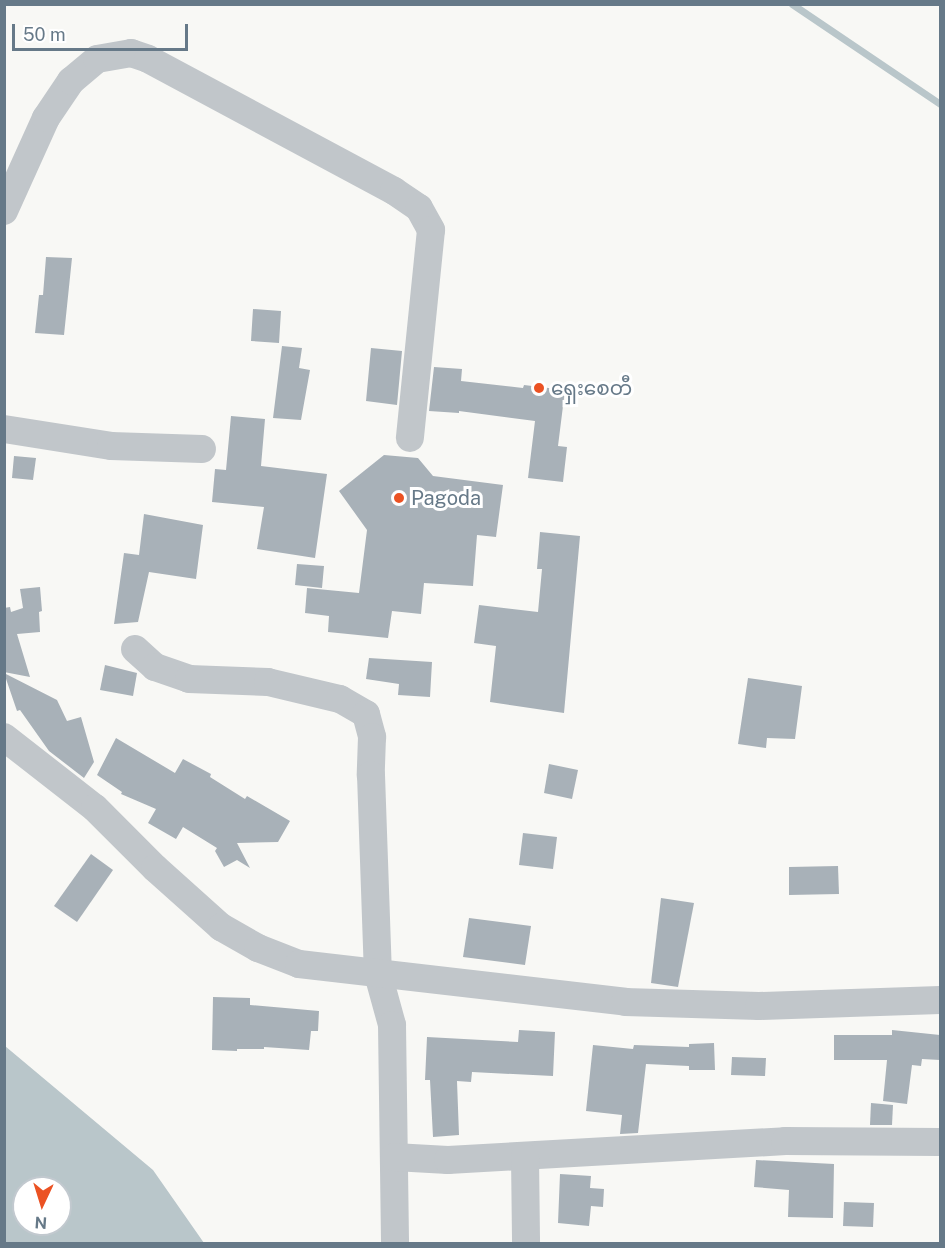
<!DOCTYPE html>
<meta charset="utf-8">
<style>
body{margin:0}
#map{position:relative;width:945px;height:1248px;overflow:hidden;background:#f8f8f5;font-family:"Public Sans","Noto Sans Myanmar",sans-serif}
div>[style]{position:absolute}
.water>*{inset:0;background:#b9c6ca}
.stream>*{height:7px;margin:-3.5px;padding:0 3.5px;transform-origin:3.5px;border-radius:3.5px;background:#b9c6ca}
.building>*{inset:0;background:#a8b1b8}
.minor>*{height:28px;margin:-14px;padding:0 14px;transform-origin:14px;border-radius:14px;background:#c1c6ca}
.dots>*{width:16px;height:16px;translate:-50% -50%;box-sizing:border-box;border:3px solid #fff;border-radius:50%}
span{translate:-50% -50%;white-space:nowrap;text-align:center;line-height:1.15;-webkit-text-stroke:6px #fff;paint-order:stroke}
.poi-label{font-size:20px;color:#667988}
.left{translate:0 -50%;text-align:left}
.frame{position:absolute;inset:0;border:6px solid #667988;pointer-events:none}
.north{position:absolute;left:12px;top:1176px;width:60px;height:60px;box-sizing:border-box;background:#fff;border:2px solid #c2c9cf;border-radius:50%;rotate:184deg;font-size:16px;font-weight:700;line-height:24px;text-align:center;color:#667988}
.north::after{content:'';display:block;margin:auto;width:21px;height:27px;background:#eb5223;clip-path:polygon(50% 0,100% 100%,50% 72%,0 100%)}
.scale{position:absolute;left:12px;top:24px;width:176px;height:27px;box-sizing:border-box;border:3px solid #667988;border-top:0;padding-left:8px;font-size:18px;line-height:21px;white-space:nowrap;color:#667988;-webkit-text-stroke:4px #fff;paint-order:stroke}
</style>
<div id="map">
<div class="water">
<i style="clip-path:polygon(evenodd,5px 1046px,153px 1170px,204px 1243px,5px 1243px,5px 1046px,24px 1188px,60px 1188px,60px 1224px,24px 1224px,24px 1188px)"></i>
</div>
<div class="stream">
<i style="left:792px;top:4px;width:179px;rotate:34deg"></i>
</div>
<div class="building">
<i style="clip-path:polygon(46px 257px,72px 258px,64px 335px,35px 333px,39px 295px,43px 295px)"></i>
<i style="clip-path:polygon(253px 309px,281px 311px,279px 343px,251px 341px)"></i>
<i style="clip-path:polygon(282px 346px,302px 348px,299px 368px,310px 370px,301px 420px,273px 418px)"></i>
<i style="clip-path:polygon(371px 348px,402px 351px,397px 405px,366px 401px)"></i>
<i style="clip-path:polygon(434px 367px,462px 369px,461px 381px,523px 388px,524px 385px,565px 390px,558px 446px,567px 447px,563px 482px,528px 478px,535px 421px,459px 411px,459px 413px,429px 411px)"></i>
<i style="clip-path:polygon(231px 416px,265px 419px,261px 466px,327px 474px,315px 558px,257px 549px,264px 507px,212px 502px,215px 469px,226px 470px)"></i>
<i style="clip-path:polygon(384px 455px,418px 458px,433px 476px,503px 485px,496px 537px,477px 535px,473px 586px,424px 583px,421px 614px,392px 611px,388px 638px,328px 632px,329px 616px,305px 613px,307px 588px,359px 593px,367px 530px,339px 491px)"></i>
<i style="clip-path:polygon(14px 456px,36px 458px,33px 480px,12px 478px)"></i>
<i style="clip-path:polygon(144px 514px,203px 525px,196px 579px,149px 572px,138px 622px,114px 624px,124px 553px,139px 555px)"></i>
<i style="clip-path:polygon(540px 532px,580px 536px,564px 713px,490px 702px,496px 646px,474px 643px,479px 605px,538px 612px,542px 569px,537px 569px)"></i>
<i style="clip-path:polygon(297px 564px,324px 566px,322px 588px,295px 585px)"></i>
<i style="clip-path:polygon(40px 587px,42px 611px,39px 612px,40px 632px,17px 634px,30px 677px,4px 672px,4px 608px,10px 607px,11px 612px,23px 608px,20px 589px)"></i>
<i style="clip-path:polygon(369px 658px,432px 662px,430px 697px,398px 695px,399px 684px,366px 679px)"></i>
<i style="clip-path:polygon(105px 665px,137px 673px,133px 696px,100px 690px)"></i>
<i style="clip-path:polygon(4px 673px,57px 700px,67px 721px,81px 717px,94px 762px,84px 778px,49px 751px,20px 710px,17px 711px)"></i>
<i style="clip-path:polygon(748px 678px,802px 686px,795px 739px,767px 738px,766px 748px,738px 744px)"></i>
<i style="clip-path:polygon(116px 738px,175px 773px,183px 759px,211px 774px,210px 777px,245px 799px,247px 796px,290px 821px,278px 842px,237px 843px,250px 868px,237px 860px,224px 867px,215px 851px,217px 848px,183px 827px,176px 839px,148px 823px,156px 809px,121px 794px,122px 792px,97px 775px)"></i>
<i style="clip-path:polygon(549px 764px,578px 770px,572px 799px,544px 793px)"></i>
<i style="clip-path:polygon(523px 833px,557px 837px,553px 869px,519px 865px)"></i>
<i style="clip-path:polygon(91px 854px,113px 870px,77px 922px,54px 906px)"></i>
<i style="clip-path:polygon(838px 866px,839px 894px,789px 895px,789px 867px)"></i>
<i style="clip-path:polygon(661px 898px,694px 903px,678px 987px,651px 983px)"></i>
<i style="clip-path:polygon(469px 918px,531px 926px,525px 965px,463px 957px)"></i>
<i style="clip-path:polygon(213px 997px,250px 998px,250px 1005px,319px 1011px,318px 1031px,311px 1031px,309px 1050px,264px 1047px,264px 1049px,237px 1049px,237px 1051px,212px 1050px)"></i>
<i style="clip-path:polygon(519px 1030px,555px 1032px,553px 1076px,472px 1072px,471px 1082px,457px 1081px,459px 1135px,433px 1137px,430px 1080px,425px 1080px,427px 1037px,518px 1042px)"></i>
<i style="clip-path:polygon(892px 1030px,940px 1035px,940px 1060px,922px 1059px,921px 1066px,912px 1065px,907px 1104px,883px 1101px,887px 1060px,834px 1060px,834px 1035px,892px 1035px)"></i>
<i style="clip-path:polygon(714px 1043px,715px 1070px,689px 1070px,689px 1066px,646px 1064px,638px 1133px,620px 1134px,622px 1115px,586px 1111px,593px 1045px,633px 1049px,634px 1045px,689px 1047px,689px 1044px)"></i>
<i style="clip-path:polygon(732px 1057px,766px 1058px,765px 1076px,731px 1075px)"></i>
<i style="clip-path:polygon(871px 1103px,893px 1105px,892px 1125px,870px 1125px)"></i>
<i style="clip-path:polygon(756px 1160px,834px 1164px,833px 1218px,788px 1217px,789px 1190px,754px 1187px)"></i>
<i style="clip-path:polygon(560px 1174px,591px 1176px,590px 1188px,604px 1189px,603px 1207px,591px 1206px,589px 1226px,558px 1223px)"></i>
<i style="clip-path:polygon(844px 1202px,874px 1203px,873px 1227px,843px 1226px)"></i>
</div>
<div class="minor">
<i style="left:4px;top:211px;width:102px;rotate:-65.7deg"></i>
<i style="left:46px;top:118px;width:45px;rotate:-56deg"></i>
<i style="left:71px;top:81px;width:34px;rotate:-40deg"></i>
<i style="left:97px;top:59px;width:35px;rotate:-10deg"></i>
<i style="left:131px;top:53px;width:18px;rotate:19deg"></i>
<i style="left:148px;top:59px;width:279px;rotate:28.2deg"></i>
<i style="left:394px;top:191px;width:30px;rotate:34deg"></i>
<i style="left:419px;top:208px;width:25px;rotate:61deg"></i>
<i style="left:431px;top:230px;width:209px;rotate:95.8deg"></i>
<i style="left:4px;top:429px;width:108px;rotate:9deg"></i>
<i style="left:111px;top:446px;width:91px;rotate:1.9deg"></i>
<i style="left:135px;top:649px;width:27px;rotate:42deg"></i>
<i style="left:155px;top:667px;width:36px;rotate:19deg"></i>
<i style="left:189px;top:679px;width:79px;rotate:2.2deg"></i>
<i style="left:268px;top:682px;width:74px;rotate:13.3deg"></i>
<i style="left:340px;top:699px;width:30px;rotate:30deg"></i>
<i style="left:366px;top:714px;width:24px;rotate:75deg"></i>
<i style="left:372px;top:737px;width:38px;rotate:92deg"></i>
<i style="left:371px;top:775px;width:199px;rotate:88deg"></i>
<i style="left:378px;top:974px;width:53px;rotate:74.6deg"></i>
<i style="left:392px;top:1025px;width:219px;rotate:89.2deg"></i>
<i style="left:4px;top:737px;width:115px;rotate:38deg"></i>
<i style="left:95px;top:808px;width:85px;rotate:45deg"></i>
<i style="left:155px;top:868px;width:89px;rotate:41.8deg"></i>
<i style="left:221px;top:927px;width:43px;rotate:29.6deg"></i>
<i style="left:258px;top:948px;width:44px;rotate:21.3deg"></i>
<i style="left:299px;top:964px;width:328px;rotate:6.6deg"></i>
<i style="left:625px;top:1002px;width:134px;rotate:1.7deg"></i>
<i style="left:759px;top:1006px;width:181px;rotate:-1.9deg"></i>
<i style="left:394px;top:1157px;width:54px;rotate:3.2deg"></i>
<i style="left:448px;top:1160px;width:338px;rotate:-3.2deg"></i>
<i style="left:785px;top:1141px;width:155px;rotate:0.4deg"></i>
<i style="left:525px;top:1157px;width:87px;rotate:89.3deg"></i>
</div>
<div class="dots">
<i style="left:539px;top:388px;background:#eb5223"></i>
<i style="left:399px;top:498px;background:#eb5223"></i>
</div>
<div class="poi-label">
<span class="left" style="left:551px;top:388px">ရှေးစေတီ</span>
<span class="left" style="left:411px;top:498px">Pagoda</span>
</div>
<div class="frame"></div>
<div class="north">N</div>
<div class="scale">50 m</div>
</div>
